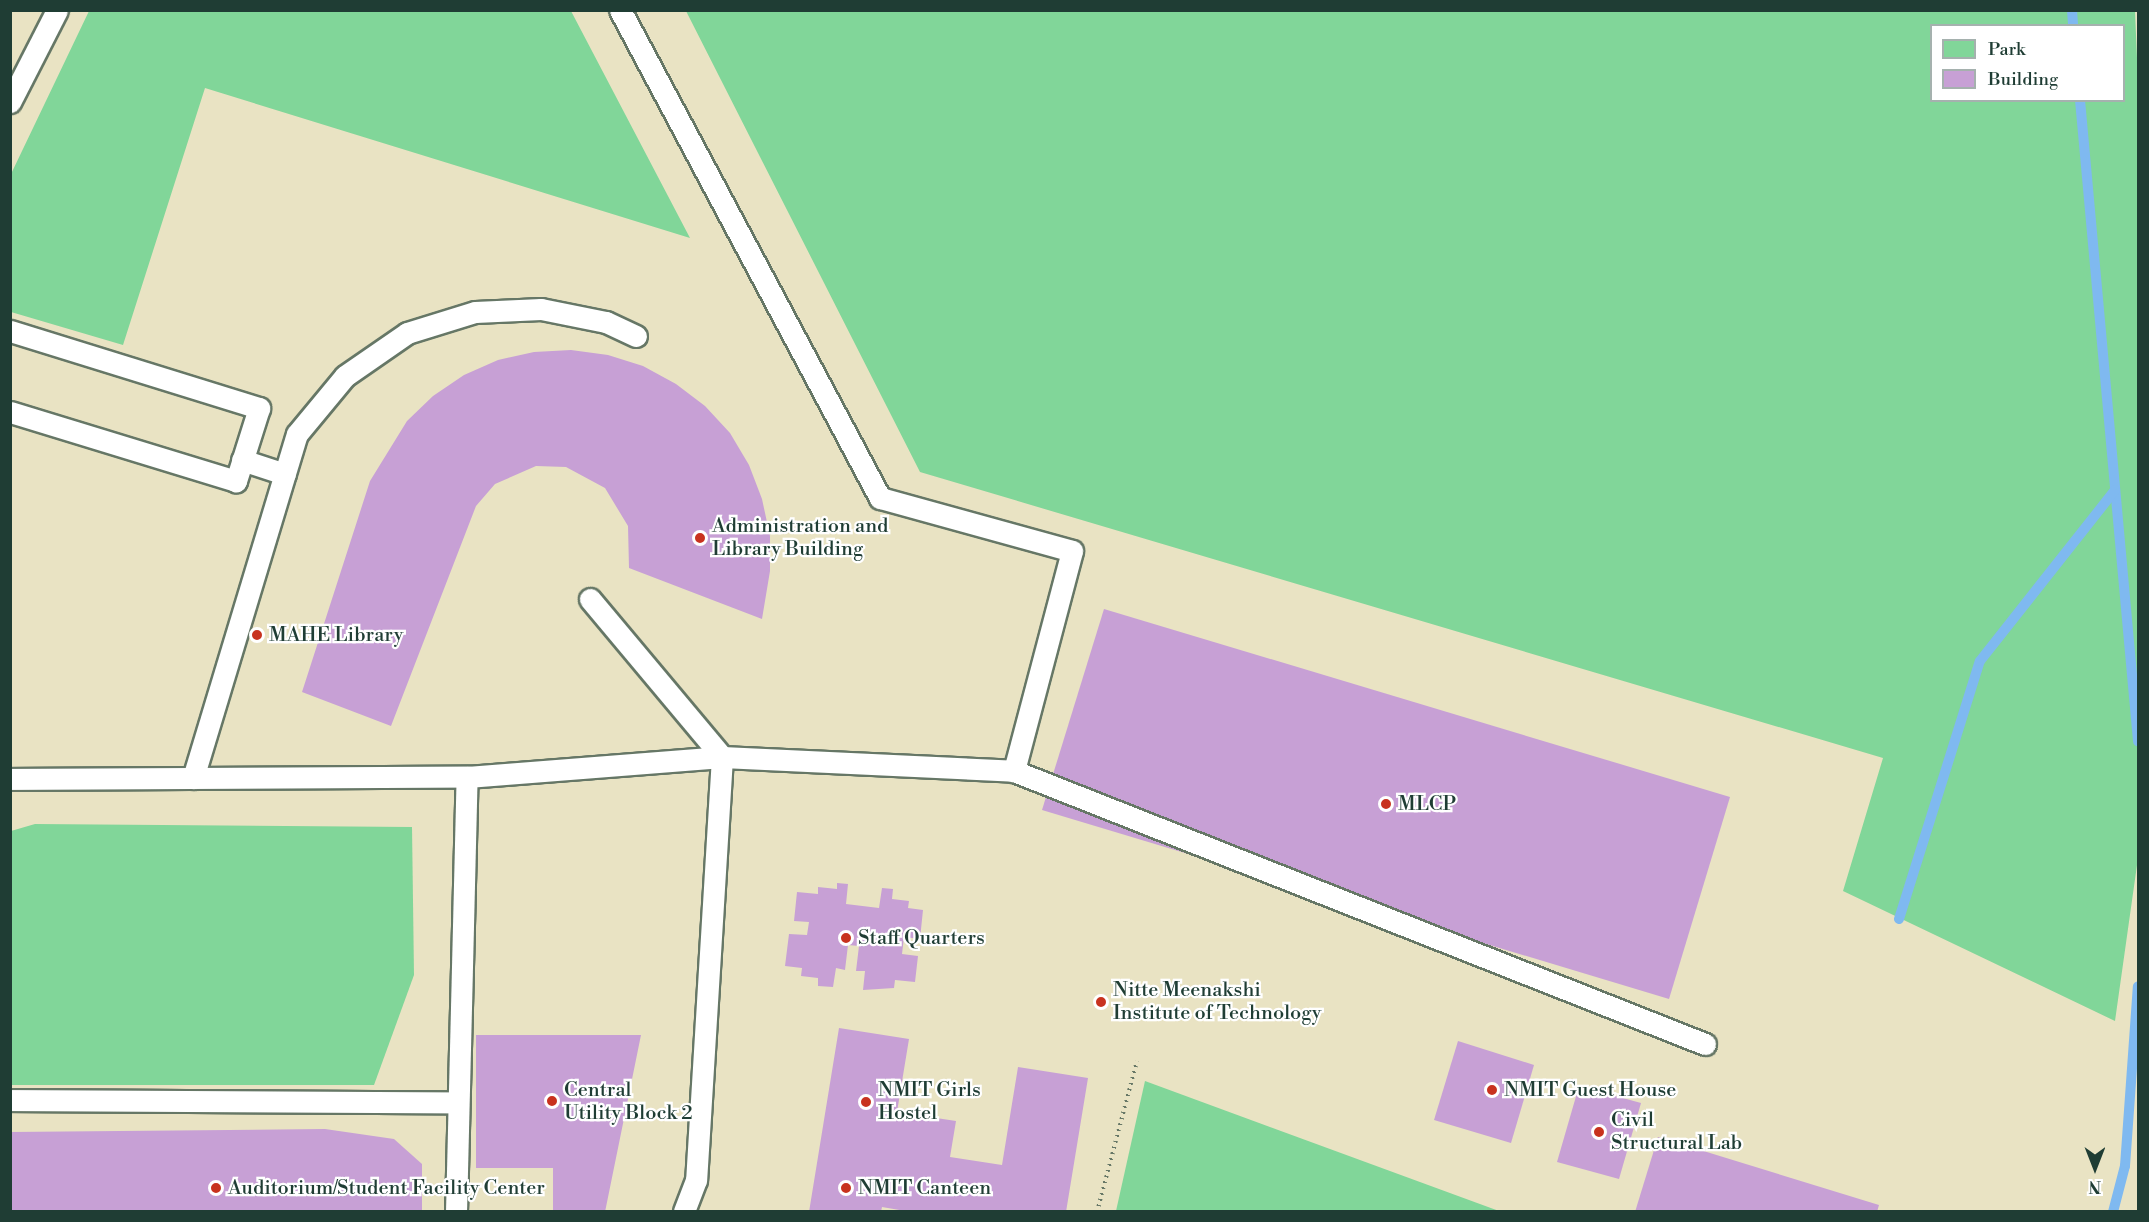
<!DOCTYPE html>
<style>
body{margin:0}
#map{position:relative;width:2149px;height:1222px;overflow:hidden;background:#e9e3c3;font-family:"Libre Bodoni",serif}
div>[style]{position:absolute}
.green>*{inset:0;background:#81d699}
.stream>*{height:10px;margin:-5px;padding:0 5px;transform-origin:5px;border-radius:5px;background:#7fb9f0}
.building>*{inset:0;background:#c7a0d5}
.path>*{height:4px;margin-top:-2px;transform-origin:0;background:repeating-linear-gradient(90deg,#676 0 1.5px,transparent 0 6px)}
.roads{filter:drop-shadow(2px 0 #676) drop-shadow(-2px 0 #676) drop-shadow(0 2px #676) drop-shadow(0 -2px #676)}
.lane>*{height:21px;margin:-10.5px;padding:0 10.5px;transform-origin:10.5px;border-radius:10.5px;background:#fff}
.dots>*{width:16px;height:16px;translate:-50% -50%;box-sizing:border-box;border:3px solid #fff;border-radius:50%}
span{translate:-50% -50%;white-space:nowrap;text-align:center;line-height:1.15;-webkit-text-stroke:4.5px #fff;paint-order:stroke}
.poi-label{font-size:20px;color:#1f3d34}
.left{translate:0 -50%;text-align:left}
.frame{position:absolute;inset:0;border:12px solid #1f3d34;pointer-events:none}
.legend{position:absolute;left:1930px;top:24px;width:195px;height:78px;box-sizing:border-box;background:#fff;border:2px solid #a5b1ae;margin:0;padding:8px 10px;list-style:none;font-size:18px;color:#1f3d34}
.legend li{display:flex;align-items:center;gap:12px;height:30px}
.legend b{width:30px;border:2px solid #a5b1ae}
.north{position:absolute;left:2065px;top:1138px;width:60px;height:60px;-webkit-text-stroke:4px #fff;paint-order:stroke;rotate:180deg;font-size:16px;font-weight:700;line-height:24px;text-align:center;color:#1f3d34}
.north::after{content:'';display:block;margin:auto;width:21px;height:27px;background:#1f3d34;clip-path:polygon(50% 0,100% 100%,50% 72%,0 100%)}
</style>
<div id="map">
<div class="green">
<i style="clip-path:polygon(89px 11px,571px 11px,690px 238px,205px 88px,123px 345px,11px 312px,11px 174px)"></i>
<i style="clip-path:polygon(evenodd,686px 11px,2135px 11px,2138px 81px,2138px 858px,2115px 1021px,1843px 891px,1883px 758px,920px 472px,686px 11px,1932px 26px,2124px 26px,2124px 100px,1932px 100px,1932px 26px)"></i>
<i style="clip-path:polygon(35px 824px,412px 827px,414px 975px,374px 1085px,11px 1085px,11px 831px)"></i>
<i style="clip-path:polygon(1145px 1081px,1499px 1211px,1116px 1211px)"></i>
</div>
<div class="stream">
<i style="left:2072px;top:10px;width:16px;rotate:86deg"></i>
<i style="left:2080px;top:100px;width:644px;rotate:84.83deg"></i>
<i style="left:1899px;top:919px;width:270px;rotate:-72.6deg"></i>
<i style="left:1980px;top:661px;width:218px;rotate:-51.7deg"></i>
<i style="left:2113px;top:1212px;width:48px;rotate:-75.4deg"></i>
<i style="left:2125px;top:1166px;width:180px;rotate:-85.9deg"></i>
</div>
<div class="building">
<i style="clip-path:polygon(571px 350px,608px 355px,643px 366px,676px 384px,705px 406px,730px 433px,749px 465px,762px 499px,770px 536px,770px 571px,762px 619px,629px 568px,628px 526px,605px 488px,566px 467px,536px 466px,495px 484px,476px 506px,391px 726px,302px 692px,370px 481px,407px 421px,433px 396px,464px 375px,498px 360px,534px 352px)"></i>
<i style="clip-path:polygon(1104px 609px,1730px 797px,1669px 999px,1042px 810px)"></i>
<i style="clip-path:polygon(837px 883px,848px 884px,846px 904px,879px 908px,882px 888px,893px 889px,892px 899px,909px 901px,908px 908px,923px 910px,920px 939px,904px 937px,902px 954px,918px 956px,915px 982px,895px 980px,894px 988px,863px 990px,865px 971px,856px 971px,859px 946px,848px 945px,845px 970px,836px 968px,833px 987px,818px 986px,818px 978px,801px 976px,802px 968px,785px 966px,789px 934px,807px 935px,809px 922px,794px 921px,797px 892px,818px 894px,818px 887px,837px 889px)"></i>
<i style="clip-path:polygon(839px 1028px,909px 1039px,897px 1112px,956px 1121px,950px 1157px,1002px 1165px,1018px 1067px,1088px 1078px,1066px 1212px,911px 1212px,882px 1207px,881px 1212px,809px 1212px)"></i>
<i style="clip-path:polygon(476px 1035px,641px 1035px,605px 1212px,553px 1212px,553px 1168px,476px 1168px)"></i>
<i style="clip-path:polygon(1458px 1041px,1534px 1065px,1511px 1143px,1434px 1120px)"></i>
<i style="clip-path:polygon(1579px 1086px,1641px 1103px,1619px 1179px,1557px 1162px)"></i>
<i style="clip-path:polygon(325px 1129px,394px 1139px,422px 1164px,422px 1212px,10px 1212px,10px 1132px)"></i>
<i style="clip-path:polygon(1658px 1137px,1879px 1205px,1877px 1212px,1635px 1212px)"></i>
</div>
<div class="path">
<i style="left:1097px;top:1212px;width:156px;rotate:-75.2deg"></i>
</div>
<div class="roads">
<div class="lane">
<i style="left:620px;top:10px;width:553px;rotate:61.95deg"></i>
<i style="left:880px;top:498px;width:199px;rotate:15.4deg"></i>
<i style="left:1072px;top:551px;width:228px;rotate:104.8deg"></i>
<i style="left:10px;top:102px;width:103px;rotate:-62.9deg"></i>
<i style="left:10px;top:331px;width:261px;rotate:17.2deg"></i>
<i style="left:259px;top:408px;width:77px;rotate:107.5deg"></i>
<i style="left:236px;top:481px;width:236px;rotate:-163deg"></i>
<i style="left:242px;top:460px;width:45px;rotate:18deg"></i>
<i style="left:590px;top:599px;width:206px;rotate:50.1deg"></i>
<i style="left:722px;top:757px;width:424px;rotate:93.5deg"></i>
<i style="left:696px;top:1180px;width:34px;rotate:111deg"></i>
<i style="left:193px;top:778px;width:359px;rotate:-73.2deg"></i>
<i style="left:297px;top:434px;width:75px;rotate:-50.4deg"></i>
<i style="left:345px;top:376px;width:75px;rotate:-34.7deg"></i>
<i style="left:407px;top:333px;width:71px;rotate:-17.2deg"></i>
<i style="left:475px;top:312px;width:66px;rotate:-2.6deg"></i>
<i style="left:541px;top:309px;width:66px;rotate:11.3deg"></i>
<i style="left:606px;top:322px;width:33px;rotate:25deg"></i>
<i style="left:10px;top:779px;width:457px;rotate:-0.3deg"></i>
<i style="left:10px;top:1100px;width:448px;rotate:0.3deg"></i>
<i style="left:456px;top:1212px;width:435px;rotate:-88.6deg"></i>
<i style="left:467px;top:777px;width:256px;rotate:-4.5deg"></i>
<i style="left:722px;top:757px;width:292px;rotate:2.7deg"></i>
<i style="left:1014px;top:771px;width:743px;rotate:21.56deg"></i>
</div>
</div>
<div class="dots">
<i style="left:700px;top:538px;background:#c8321e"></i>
<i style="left:257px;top:635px;background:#c8321e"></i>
<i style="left:1386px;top:804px;background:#c8321e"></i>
<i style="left:846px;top:938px;background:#c8321e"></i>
<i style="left:1101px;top:1002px;background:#c8321e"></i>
<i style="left:1492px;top:1090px;background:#c8321e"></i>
<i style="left:552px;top:1101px;background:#c8321e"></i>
<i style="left:866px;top:1102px;background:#c8321e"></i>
<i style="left:1599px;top:1132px;background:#c8321e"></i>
<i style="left:216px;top:1188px;background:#c8321e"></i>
<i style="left:846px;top:1188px;background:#c8321e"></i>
</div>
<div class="poi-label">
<span class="left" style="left:712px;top:538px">Administration and<br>Library Building</span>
<span class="left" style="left:269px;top:635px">MAHE Library</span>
<span class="left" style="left:1398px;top:804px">MLCP</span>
<span class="left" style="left:858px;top:938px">Staff Quarters</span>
<span class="left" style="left:1113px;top:1002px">Nitte Meenakshi<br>Institute of Technology</span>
<span class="left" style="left:564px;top:1102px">Central<br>Utility Block 2</span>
<span class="left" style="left:878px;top:1102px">NMIT Girls<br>Hostel</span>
<span class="left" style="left:1504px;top:1090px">NMIT Guest House</span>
<span class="left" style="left:1611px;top:1132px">Civil<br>Structural Lab</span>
<span class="left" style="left:228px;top:1188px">Auditorium/Student Facility Center</span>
<span class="left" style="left:858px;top:1188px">NMIT Canteen</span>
</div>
<div class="frame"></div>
<ul class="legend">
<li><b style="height:16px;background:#81d699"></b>Park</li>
<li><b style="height:16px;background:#c7a0d5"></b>Building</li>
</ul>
<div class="north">N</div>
</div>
